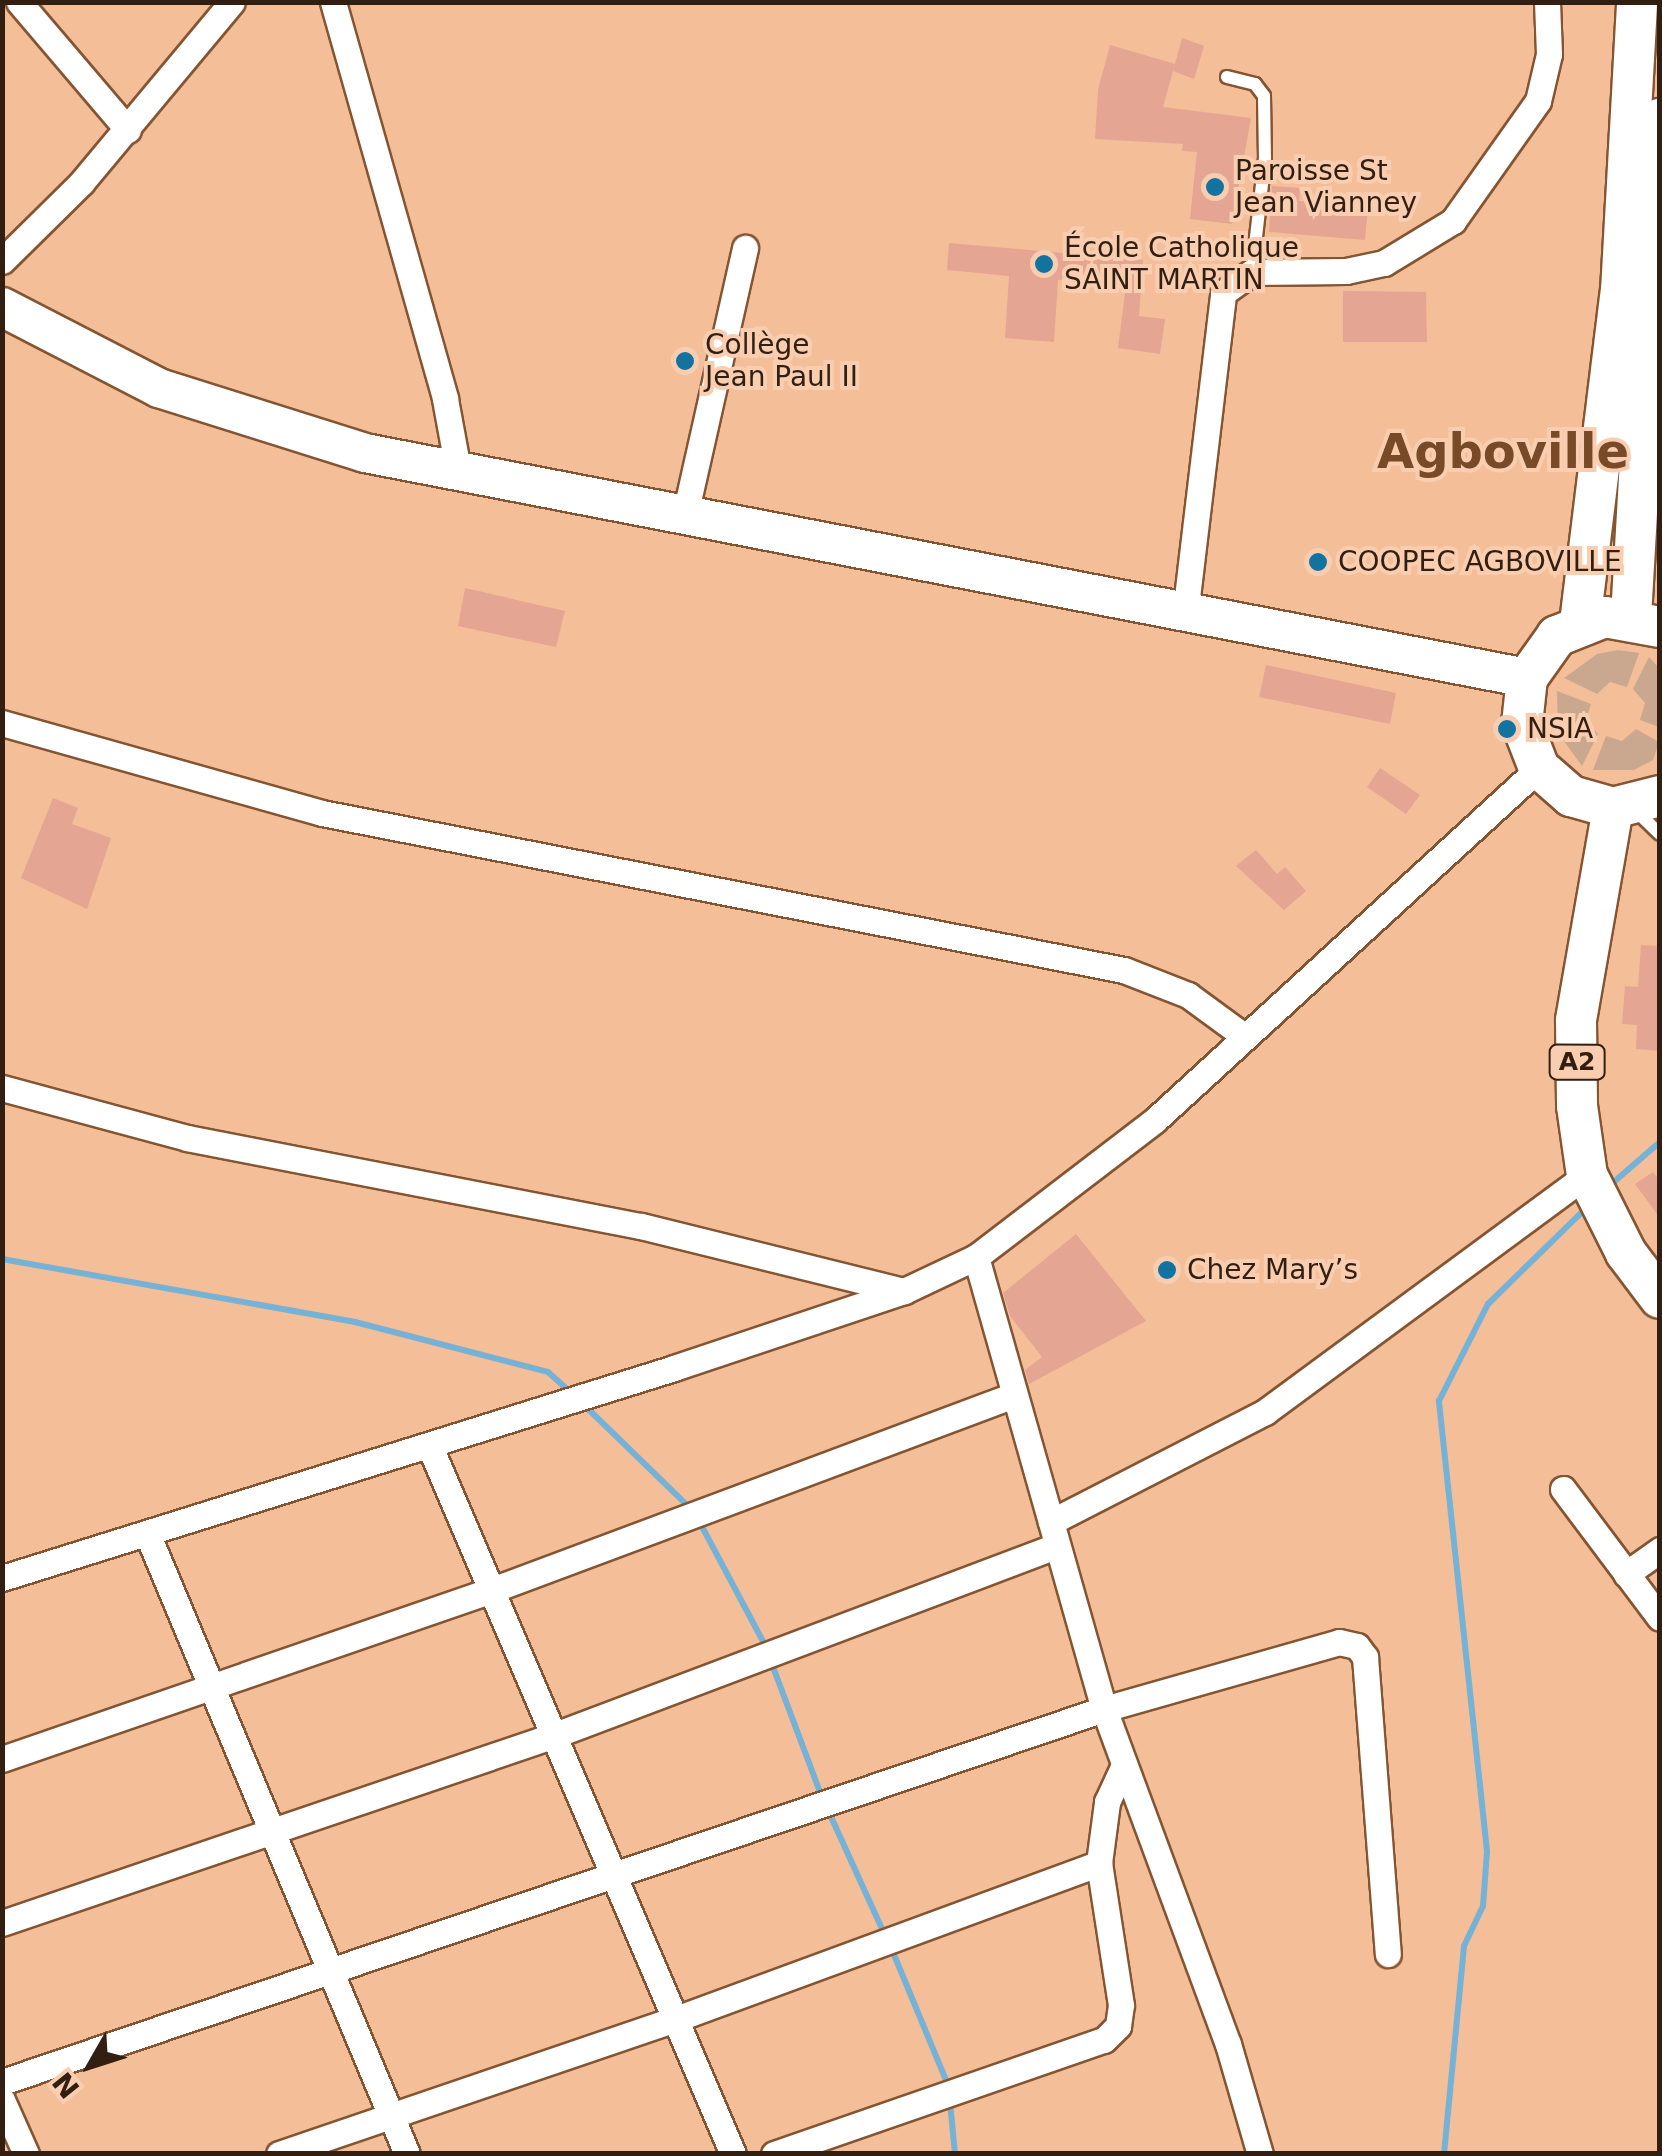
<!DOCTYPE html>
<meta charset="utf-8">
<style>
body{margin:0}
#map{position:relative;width:1662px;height:2156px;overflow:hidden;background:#f4be99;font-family:"DejaVu Sans",sans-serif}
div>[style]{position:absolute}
.green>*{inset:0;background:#caa890}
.stream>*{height:6px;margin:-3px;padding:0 3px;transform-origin:3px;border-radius:3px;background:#76b1d6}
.building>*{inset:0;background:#e5a593}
.roads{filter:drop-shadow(2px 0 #845532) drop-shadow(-2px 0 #845532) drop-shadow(0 2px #845532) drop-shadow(0 -2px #845532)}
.lane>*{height:12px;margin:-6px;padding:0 6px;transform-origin:6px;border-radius:6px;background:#fff}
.street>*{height:25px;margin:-12.5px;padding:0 12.5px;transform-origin:12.5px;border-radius:12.5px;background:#fff}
.secondary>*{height:38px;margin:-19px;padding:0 19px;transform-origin:19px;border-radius:19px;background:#fff}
.primary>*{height:40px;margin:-20px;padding:0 20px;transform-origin:20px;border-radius:20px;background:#fff}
.dots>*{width:28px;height:28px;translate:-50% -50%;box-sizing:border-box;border:5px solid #f9ceb0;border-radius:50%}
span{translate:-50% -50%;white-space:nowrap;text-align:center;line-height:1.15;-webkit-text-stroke:8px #f9ceb0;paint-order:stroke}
.shield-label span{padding:2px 8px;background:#f9ceb0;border:2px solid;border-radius:8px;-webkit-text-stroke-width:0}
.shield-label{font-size:25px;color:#331f11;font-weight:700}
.poi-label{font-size:28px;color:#331f11}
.left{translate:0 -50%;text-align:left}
.town-label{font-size:48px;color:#784a27;font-weight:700}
.frame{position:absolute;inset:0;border:5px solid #331f11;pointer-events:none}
.north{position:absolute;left:40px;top:2016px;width:100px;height:100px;-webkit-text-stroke:8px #f9ceb0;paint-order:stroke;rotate:231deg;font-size:28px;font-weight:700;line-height:40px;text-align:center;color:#331f11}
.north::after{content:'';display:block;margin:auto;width:35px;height:45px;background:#331f11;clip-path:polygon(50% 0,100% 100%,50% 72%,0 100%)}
</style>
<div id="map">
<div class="green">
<i style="clip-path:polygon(1618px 650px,1639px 653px,1627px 687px,1610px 682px,1597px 694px,1564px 678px,1597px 654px)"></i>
<i style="clip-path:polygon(1649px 657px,1659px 668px,1659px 727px,1640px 720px,1645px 703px,1633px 689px)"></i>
<i style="clip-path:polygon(1557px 691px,1591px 704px,1586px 720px,1598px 734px,1582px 766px,1558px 733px)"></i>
<i style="clip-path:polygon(1636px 729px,1659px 742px,1653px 760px,1634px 770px,1593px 770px,1606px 736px,1622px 741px)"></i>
</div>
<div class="stream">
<i style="left:1608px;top:1187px;width:69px;rotate:-40.9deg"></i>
<i style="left:2px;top:1259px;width:359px;rotate:10.1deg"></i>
<i style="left:355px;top:1322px;width:199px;rotate:14.5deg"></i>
<i style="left:548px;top:1372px;width:31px;rotate:42deg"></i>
<i style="left:584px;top:1405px;width:152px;rotate:44.2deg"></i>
<i style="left:699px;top:1521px;width:143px;rotate:62deg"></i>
<i style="left:770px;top:1659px;width:147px;rotate:69.4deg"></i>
<i style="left:827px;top:1808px;width:137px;rotate:65.5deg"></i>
<i style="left:890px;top:1945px;width:152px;rotate:67.5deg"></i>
<i style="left:950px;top:2102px;width:52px;rotate:84.5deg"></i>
<i style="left:1444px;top:2154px;width:209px;rotate:-84.5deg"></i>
<i style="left:1464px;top:1946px;width:44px;rotate:-64.6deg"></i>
<i style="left:1483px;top:1906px;width:55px;rotate:-85.8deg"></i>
<i style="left:1487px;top:1851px;width:453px;rotate:-96.1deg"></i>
<i style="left:1439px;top:1401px;width:109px;rotate:-63.2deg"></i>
<i style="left:1488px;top:1304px;width:140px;rotate:-44.4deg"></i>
</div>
<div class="building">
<i style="clip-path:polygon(1182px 38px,1204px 46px,1194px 79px,1173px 71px)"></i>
<i style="clip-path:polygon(1110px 45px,1175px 64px,1163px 107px,1251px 118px,1232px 224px,1190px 219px,1197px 152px,1182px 151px,1183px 144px,1095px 139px,1098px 90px)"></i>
<i style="clip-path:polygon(1272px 186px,1300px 188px,1299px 201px,1368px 207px,1365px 240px,1269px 232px)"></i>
<i style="clip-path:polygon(949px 243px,1143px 260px,1139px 316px,1165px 319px,1160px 354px,1118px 348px,1126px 286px,1058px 280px,1054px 342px,1005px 338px,1009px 276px,947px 270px)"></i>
<i style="clip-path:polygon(1343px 291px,1426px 292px,1427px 342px,1343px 342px)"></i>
<i style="clip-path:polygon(465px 588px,565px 611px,556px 647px,458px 626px)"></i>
<i style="clip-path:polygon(1266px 665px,1396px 693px,1390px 724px,1259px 697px)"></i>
<i style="clip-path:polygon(1380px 768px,1420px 795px,1406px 814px,1367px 787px)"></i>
<i style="clip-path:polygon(53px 798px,78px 808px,72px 824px,111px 838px,87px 909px,21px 878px)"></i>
<i style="clip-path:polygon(1256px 850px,1277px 874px,1285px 867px,1306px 891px,1284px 910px,1236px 866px)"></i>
<i style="clip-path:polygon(1641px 945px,1660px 946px,1660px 1051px,1636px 1049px,1637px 1025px,1622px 1024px,1625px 986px,1638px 987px)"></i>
<i style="clip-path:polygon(1653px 1172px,1660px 1181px,1660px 1218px,1635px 1184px)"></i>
<i style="clip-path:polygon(1076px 1234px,1146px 1321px,1029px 1384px,1025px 1370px,1042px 1357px,1010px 1316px,1003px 1293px)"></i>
</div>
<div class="roads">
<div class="lane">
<i style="left:1227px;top:77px;width:29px;rotate:14deg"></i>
<i style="left:1255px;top:84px;width:15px;rotate:53deg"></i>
<i style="left:1264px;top:96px;width:62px;rotate:89.1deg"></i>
<i style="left:1265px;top:158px;width:115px;rotate:96.5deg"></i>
<i style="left:1633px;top:808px;width:37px;rotate:44deg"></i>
</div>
<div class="street">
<i style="left:19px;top:2px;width:168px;rotate:49.6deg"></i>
<i style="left:333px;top:2px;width:412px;rotate:74.2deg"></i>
<i style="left:445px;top:399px;width:72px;rotate:79.6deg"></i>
<i style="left:2px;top:261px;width:112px;rotate:-44.6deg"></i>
<i style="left:82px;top:182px;width:234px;rotate:-50.2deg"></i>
<i style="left:684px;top:519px;width:278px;rotate:-77.3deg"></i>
<i style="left:1185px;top:614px;width:323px;rotate:-83.2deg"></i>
<i style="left:1223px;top:293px;width:36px;rotate:-36deg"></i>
<i style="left:1252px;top:272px;width:94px;rotate:-0.6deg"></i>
<i style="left:1346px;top:271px;width:39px;rotate:-12deg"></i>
<i style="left:1384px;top:263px;width:81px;rotate:-31.3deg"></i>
<i style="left:1453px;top:221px;width:147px;rotate:-54.7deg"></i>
<i style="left:1538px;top:101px;width:48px;rotate:-76.8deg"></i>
<i style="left:1549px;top:54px;width:52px;rotate:-92.2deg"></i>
<i style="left:2px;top:723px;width:332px;rotate:15.7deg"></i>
<i style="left:322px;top:813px;width:817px;rotate:11.08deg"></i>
<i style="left:1124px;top:970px;width:69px;rotate:21.3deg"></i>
<i style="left:1188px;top:995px;width:69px;rotate:36.2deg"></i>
<i style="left:2px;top:1088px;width:192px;rotate:15.1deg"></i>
<i style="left:187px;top:1138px;width:462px;rotate:11deg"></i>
<i style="left:641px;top:1226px;width:271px;rotate:13.9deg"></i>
<i style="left:976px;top:1257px;width:470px;rotate:74.2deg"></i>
<i style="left:1104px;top:1709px;width:357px;rotate:69.7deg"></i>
<i style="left:1228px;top:2044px;width:115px;rotate:73.8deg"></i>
<i style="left:430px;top:1447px;width:769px;rotate:66.8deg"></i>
<i style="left:1563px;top:1489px;width:161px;rotate:53.1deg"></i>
<i style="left:1051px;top:1522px;width:241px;rotate:-27.2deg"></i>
<i style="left:1265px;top:1412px;width:400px;rotate:-36.4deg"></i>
<i style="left:147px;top:1533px;width:673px;rotate:67.28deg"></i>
<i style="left:1626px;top:1574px;width:42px;rotate:-35.2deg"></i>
<i style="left:2px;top:1578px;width:704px;rotate:-17.35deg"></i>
<i style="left:674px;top:1368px;width:243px;rotate:-18.5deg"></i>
<i style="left:904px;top:1291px;width:80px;rotate:-25.3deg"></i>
<i style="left:976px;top:1257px;width:225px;rotate:-37.4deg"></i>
<i style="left:1155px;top:1120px;width:521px;rotate:-42.51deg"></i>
<i style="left:2px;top:1759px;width:518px;rotate:-19.03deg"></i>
<i style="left:492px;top:1590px;width:557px;rotate:-20.48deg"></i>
<i style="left:2px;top:1923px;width:584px;rotate:-18.78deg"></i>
<i style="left:555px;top:1735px;width:535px;rotate:-20.67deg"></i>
<i style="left:2px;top:2082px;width:1163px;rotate:-18.7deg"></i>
<i style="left:1104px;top:1709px;width:244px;rotate:-15.9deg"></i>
<i style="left:1339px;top:1642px;width:18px;rotate:13deg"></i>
<i style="left:1357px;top:1646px;width:14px;rotate:54deg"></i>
<i style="left:1365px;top:1657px;width:298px;rotate:85.6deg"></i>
<i style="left:2px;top:2100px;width:59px;rotate:66deg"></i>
<i style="left:279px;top:2154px;width:419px;rotate:-18.8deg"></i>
<i style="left:676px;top:2019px;width:451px;rotate:-20.2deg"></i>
<i style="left:1099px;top:1863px;width:62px;rotate:-82.5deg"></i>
<i style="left:1107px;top:1802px;width:41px;rotate:-65.3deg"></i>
<i style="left:774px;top:2154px;width:349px;rotate:-19.1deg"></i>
<i style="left:1104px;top:2040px;width:20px;rotate:-45deg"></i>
<i style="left:1118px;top:2026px;width:21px;rotate:-82deg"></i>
<i style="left:1121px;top:2005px;width:144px;rotate:-98.8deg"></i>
</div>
<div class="secondary">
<i style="left:2px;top:307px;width:177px;rotate:27.3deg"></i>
<i style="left:159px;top:388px;width:216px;rotate:17.5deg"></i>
<i style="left:365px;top:453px;width:1184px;rotate:10.96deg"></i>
</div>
<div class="primary">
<i style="left:1631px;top:617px;width:499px;rotate:-86.7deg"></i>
<i style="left:1580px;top:623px;width:335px;rotate:-83deg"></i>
<i style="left:1621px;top:291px;width:289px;rotate:-86.8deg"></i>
<i style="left:1660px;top:627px;width:56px;rotate:-169.7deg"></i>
<i style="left:1605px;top:617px;width:52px;rotate:158.4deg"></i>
<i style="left:1557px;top:636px;width:52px;rotate:125.5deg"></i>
<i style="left:1527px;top:678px;width:46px;rotate:96.2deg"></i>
<i style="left:1522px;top:724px;width:47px;rotate:68.9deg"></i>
<i style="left:1539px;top:768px;width:43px;rotate:41.2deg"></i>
<i style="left:1571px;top:796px;width:44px;rotate:15.9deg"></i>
<i style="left:1613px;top:808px;width:49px;rotate:-14.3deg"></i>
<i style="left:1613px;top:808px;width:216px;rotate:99.9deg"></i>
<i style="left:1576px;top:1021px;width:85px;rotate:89.3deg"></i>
<i style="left:1577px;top:1106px;width:70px;rotate:81.8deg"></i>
<i style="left:1587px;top:1175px;width:87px;rotate:63.4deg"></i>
<i style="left:1626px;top:1253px;width:56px;rotate:52.9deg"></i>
</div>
</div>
<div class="dots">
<i style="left:1215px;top:187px;background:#1272a0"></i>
<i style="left:1044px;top:264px;background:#1272a0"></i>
<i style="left:685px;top:361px;background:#1272a0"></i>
<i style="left:1318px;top:562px;background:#1272a0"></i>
<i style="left:1507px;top:729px;background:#1272a0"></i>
<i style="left:1167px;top:1270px;background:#1272a0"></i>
</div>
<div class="shield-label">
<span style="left:1577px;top:1062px">A2</span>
</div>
<div class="poi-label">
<span class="left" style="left:1235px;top:187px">Paroisse St<br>Jean Vianney</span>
<span class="left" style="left:1064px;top:264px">École Catholique<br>SAINT MARTIN</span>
<span class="left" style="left:705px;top:361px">Collège<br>Jean Paul II</span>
<span class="left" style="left:1338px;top:562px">COOPEC AGBOVILLE</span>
<span class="left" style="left:1527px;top:729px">NSIA</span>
<span class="left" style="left:1187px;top:1270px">Chez Mary’s</span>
</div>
<div class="town-label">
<span style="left:1503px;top:452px">Agboville</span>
</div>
<div class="frame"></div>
<div class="north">N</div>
</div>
